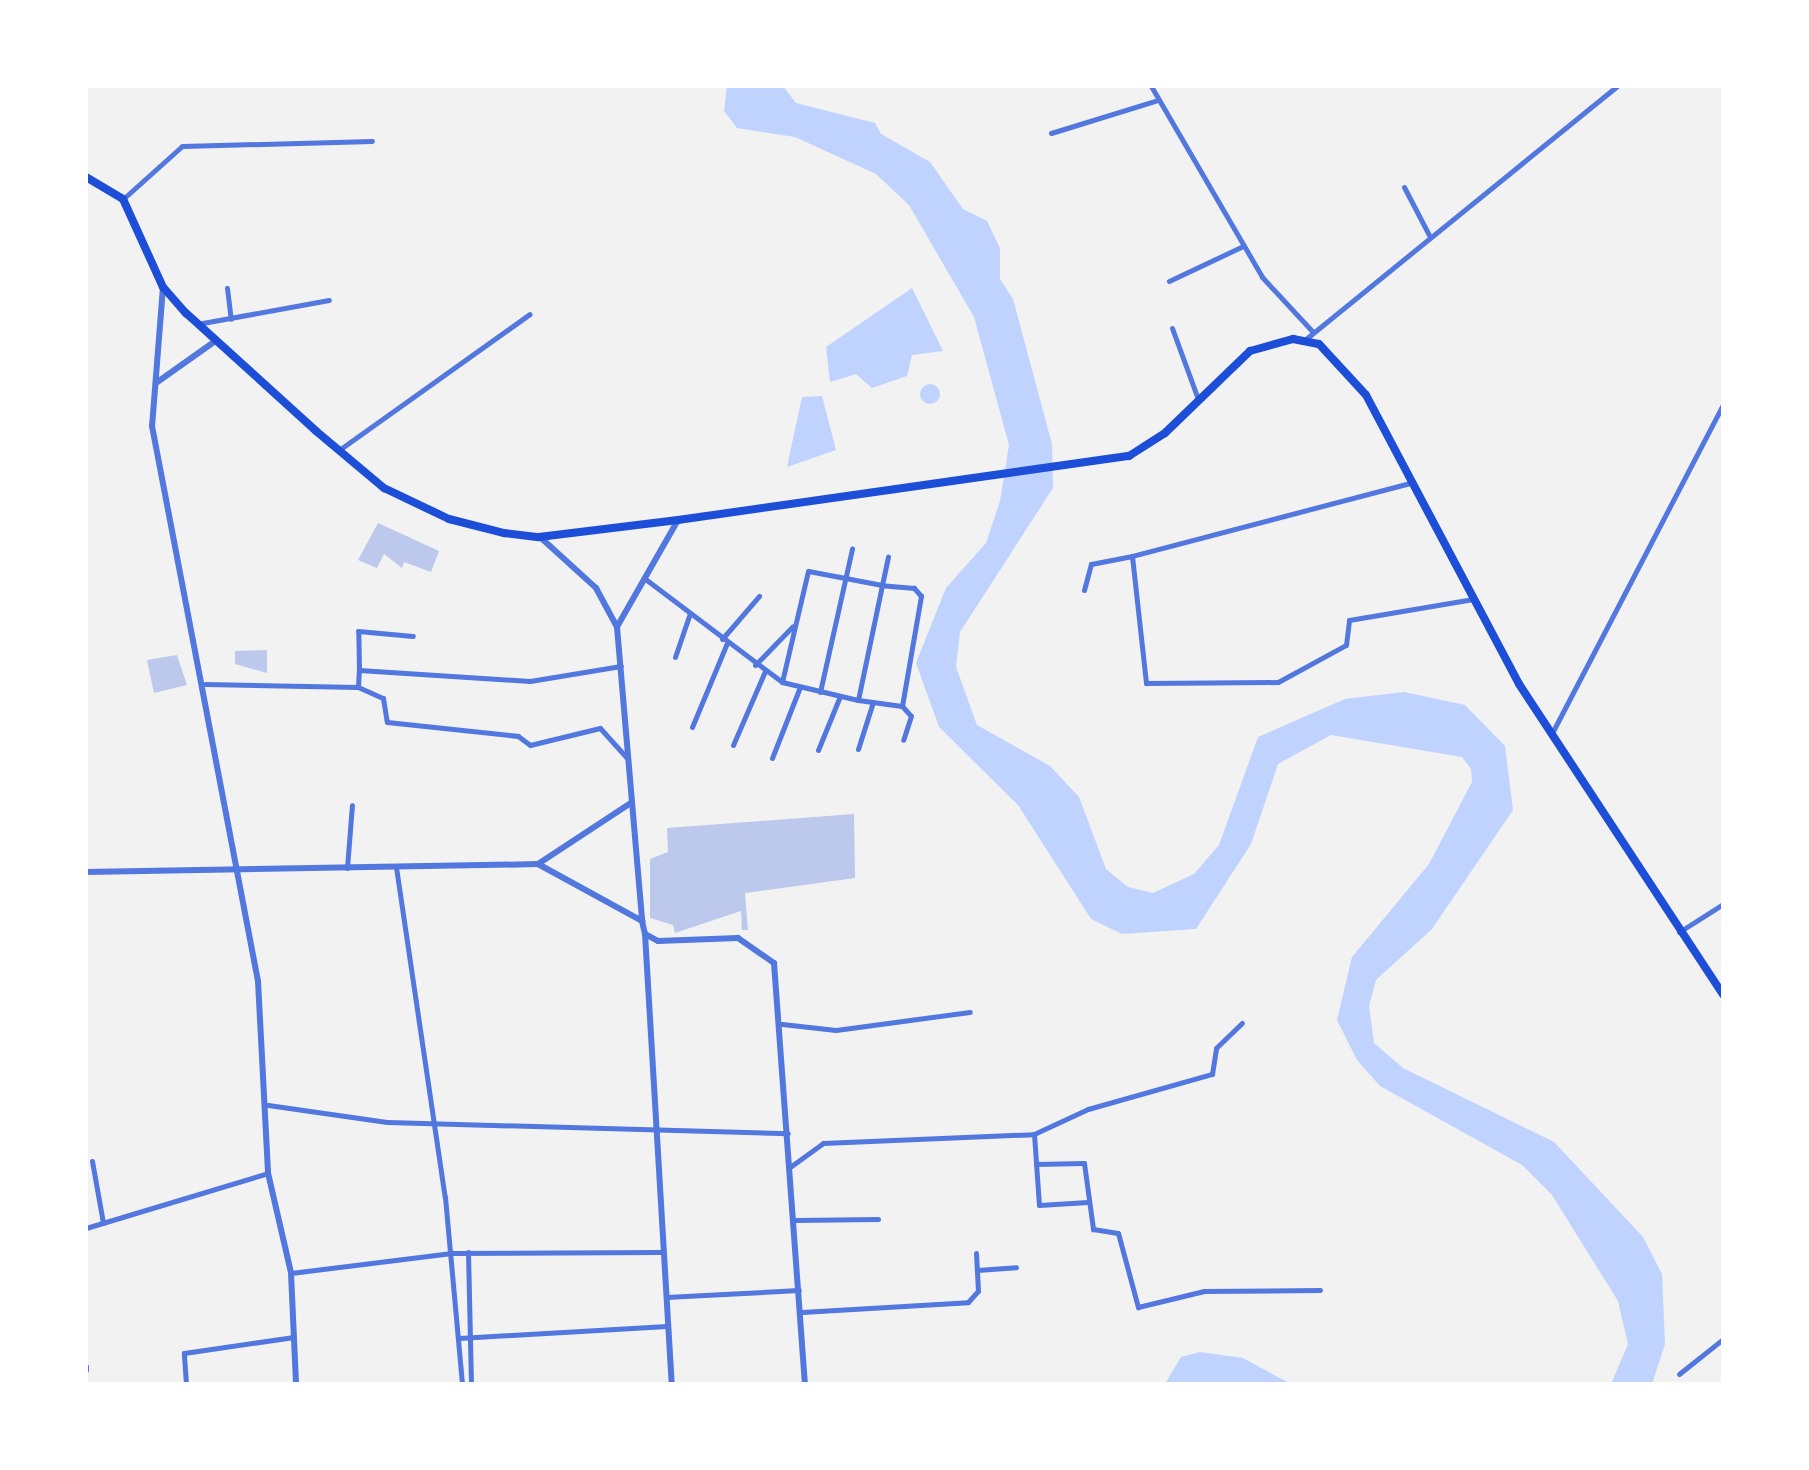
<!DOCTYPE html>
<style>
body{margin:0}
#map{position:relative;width:1809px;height:1470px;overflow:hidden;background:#f2f2f2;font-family:Montserrat,sans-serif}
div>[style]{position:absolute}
.water>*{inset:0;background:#bfd3fe}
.round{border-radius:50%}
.building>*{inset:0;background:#bdc9ec}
.minor>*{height:5px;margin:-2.5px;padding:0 2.5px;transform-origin:2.5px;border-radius:2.5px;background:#5277de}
.tertiary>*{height:6px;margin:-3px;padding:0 3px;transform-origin:3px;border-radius:3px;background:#5277de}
.primary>*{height:8px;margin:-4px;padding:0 4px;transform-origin:4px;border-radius:4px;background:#1d4ed8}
span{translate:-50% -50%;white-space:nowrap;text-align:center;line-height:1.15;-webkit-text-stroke:6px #fff;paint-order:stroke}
.frame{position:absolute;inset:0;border:88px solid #fff;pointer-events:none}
</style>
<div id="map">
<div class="water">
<i style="clip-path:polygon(727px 86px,783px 86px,796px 103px,875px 123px,881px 134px,930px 162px,963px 209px,987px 221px,1000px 248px,1000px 279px,1013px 299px,1052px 444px,1053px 488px,960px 632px,956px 667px,977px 725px,1050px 766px,1079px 797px,1106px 869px,1128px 887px,1153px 893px,1194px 874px,1219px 845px,1258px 737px,1345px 699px,1404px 692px,1465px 705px,1505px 746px,1513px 810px,1432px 929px,1376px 980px,1369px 1006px,1374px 1043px,1403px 1068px,1554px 1142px,1643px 1237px,1662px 1274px,1665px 1344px,1652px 1384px,1611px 1384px,1628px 1344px,1618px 1301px,1552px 1195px,1522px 1165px,1380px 1086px,1357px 1060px,1337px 1020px,1352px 957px,1429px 864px,1472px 782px,1471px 769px,1462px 757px,1331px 735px,1278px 764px,1251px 844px,1196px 929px,1122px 934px,1091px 919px,1018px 805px,939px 727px,916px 663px,946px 588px,986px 543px,1000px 501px,1009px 445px,974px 317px,909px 205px,876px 174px,795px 137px,737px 128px,724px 111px)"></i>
<i style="clip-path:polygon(912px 288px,943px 351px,912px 355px,907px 376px,872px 388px,856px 374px,830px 382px,826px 347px)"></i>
<i class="round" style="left:920px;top:384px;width:20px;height:20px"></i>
<i style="clip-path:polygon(822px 396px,836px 450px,787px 467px,802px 397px)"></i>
<i style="clip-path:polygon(1200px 1352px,1243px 1358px,1291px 1384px,1165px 1384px,1181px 1357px)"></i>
</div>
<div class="building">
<i style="clip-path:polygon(378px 523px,439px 551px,431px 572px,404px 562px,402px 568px,384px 554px,377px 568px,358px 560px)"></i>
<i style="clip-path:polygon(267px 650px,267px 673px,235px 664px,235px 651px)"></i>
<i style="clip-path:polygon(177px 655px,187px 685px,154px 693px,147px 660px)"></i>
<i style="clip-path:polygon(854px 814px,855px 878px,745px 893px,748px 930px,742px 930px,741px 911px,675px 933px,673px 925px,650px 918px,650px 859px,668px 852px,667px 828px)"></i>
</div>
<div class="minor">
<i style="left:1151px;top:86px;width:221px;rotate:59.8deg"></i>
<i style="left:1262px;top:277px;width:75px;rotate:47.2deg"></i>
<i style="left:1051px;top:133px;width:109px;rotate:-17.1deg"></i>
<i style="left:1404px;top:187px;width:56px;rotate:62.5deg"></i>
<i style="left:123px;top:199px;width:79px;rotate:-41.9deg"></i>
<i style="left:182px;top:146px;width:190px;rotate:-1.5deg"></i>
<i style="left:1169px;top:281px;width:82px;rotate:-25.3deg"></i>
<i style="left:227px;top:288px;width:31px;rotate:83deg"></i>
<i style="left:197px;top:324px;width:134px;rotate:-10.3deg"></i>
<i style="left:1172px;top:328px;width:76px;rotate:69.9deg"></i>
<i style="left:1307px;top:338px;width:400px;rotate:-39.1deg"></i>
<i style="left:339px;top:450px;width:234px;rotate:-35.5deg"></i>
<i style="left:1410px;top:483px;width:287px;rotate:165.3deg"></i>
<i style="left:1132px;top:556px;width:128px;rotate:83.7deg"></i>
<i style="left:1146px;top:683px;width:132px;rotate:-0.4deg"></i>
<i style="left:1278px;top:682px;width:77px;rotate:-28.6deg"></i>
<i style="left:1346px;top:645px;width:25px;rotate:-83deg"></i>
<i style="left:1349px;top:620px;width:126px;rotate:-9.6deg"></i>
<i style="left:644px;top:578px;width:173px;rotate:37deg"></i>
<i style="left:782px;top:682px;width:78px;rotate:13.3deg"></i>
<i style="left:858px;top:700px;width:117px;rotate:-78.2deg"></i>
<i style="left:882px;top:585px;width:75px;rotate:-169.3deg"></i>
<i style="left:808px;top:571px;width:114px;rotate:103.2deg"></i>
<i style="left:1084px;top:590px;width:27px;rotate:-75deg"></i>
<i style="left:1091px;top:564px;width:42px;rotate:-11deg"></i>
<i style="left:722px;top:639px;width:57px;rotate:-49.3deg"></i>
<i style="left:675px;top:657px;width:46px;rotate:-71.2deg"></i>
<i style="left:755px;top:665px;width:54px;rotate:-45.7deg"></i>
<i style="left:359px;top:670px;width:39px;rotate:-91deg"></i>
<i style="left:358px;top:631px;width:55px;rotate:5.2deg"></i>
<i style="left:205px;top:684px;width:153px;rotate:1.1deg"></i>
<i style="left:358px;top:687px;width:27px;rotate:24deg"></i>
<i style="left:383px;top:698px;width:24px;rotate:81deg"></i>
<i style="left:387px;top:722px;width:132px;rotate:6.1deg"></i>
<i style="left:518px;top:736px;width:15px;rotate:37deg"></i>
<i style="left:530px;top:745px;width:72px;rotate:-13.7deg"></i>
<i style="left:600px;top:728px;width:39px;rotate:48deg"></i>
<i style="left:358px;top:687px;width:17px;rotate:-87deg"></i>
<i style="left:359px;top:670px;width:171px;rotate:3.7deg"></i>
<i style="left:530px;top:681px;width:92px;rotate:-9.4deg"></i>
<i style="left:820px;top:692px;width:147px;rotate:-77.4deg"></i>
<i style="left:858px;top:700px;width:44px;rotate:7.8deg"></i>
<i style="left:902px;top:706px;width:112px;rotate:-80.2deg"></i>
<i style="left:921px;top:596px;width:11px;rotate:-131deg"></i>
<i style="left:914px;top:588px;width:32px;rotate:-175deg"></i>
<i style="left:882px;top:585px;width:29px;rotate:-78deg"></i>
<i style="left:902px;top:706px;width:13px;rotate:48deg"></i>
<i style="left:911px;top:716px;width:25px;rotate:108deg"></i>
<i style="left:692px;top:727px;width:91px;rotate:-67.4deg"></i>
<i style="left:1552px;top:733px;width:371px;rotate:-62.5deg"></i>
<i style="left:733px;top:745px;width:81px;rotate:-66.6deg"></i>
<i style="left:858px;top:749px;width:49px;rotate:-72.3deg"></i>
<i style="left:818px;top:750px;width:58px;rotate:-67.8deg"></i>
<i style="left:772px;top:758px;width:76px;rotate:-68.5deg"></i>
<i style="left:396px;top:867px;width:334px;rotate:81.6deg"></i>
<i style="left:445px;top:1197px;width:188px;rotate:84.8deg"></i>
<i style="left:347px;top:868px;width:63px;rotate:-85.5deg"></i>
<i style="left:1679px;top:932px;width:52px;rotate:-32.5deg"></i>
<i style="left:782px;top:1024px;width:54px;rotate:6.3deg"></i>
<i style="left:836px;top:1030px;width:135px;rotate:-7.7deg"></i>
<i style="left:268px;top:1105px;width:120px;rotate:8.1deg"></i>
<i style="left:387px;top:1122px;width:401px;rotate:1.6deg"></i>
<i style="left:1034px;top:1134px;width:71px;rotate:86deg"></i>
<i style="left:1039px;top:1205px;width:49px;rotate:-3.5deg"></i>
<i style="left:92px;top:1161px;width:63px;rotate:79.9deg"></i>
<i style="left:1036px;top:1164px;width:48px;rotate:-1.2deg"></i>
<i style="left:1084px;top:1163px;width:67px;rotate:82.2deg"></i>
<i style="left:1093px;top:1229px;width:25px;rotate:9deg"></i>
<i style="left:1118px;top:1233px;width:77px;rotate:74.9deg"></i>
<i style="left:1138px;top:1307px;width:68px;rotate:-13.6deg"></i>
<i style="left:1204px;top:1291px;width:116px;rotate:-0.5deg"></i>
<i style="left:790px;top:1167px;width:41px;rotate:-36deg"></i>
<i style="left:823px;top:1143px;width:211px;rotate:-2.4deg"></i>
<i style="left:1034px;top:1134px;width:60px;rotate:-24.8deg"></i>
<i style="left:1088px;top:1109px;width:129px;rotate:-15.8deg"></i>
<i style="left:1212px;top:1074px;width:26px;rotate:-81deg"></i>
<i style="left:1216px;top:1048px;width:36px;rotate:-44deg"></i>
<i style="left:794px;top:1220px;width:84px;rotate:-0.7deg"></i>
<i style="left:86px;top:1228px;width:190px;rotate:-16.8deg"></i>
<i style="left:468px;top:1252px;width:132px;rotate:88.7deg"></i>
<i style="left:977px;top:1270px;width:39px;rotate:-4deg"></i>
<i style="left:291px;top:1273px;width:162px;rotate:-7.1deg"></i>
<i style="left:452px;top:1253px;width:209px;rotate:-0.3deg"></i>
<i style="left:666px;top:1297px;width:133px;rotate:-3deg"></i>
<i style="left:802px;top:1312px;width:166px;rotate:-3.4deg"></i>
<i style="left:968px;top:1302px;width:15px;rotate:-48deg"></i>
<i style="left:978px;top:1291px;width:38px;rotate:-93deg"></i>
<i style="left:459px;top:1338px;width:208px;rotate:-3.3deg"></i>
<i style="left:86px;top:1366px;width:4px;rotate:90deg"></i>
<i style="left:1679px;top:1374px;width:56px;rotate:-38.5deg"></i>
<i style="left:186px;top:1384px;width:31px;rotate:-94deg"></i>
<i style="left:184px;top:1353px;width:111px;rotate:-8.3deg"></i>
</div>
<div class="tertiary">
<i style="left:163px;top:287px;width:139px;rotate:94.5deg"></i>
<i style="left:152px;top:426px;width:565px;rotate:79.19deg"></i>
<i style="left:258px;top:981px;width:192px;rotate:87deg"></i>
<i style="left:268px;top:1173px;width:103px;rotate:77deg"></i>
<i style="left:291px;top:1273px;width:111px;rotate:87.4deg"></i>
<i style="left:156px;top:383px;width:71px;rotate:-35.3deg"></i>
<i style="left:678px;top:520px;width:123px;rotate:119.7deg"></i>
<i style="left:617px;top:627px;width:295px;rotate:85.1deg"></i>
<i style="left:642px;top:921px;width:13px;rotate:77deg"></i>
<i style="left:645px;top:934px;width:15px;rotate:28deg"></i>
<i style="left:658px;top:941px;width:80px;rotate:-2.1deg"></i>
<i style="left:738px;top:938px;width:44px;rotate:34.8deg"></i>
<i style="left:774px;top:963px;width:422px;rotate:85.8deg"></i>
<i style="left:540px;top:537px;width:76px;rotate:42.3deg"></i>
<i style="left:596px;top:588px;width:44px;rotate:61.7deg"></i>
<i style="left:538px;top:864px;width:119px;rotate:28.7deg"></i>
<i style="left:86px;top:872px;width:452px;rotate:-1deg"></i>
<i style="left:538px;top:864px;width:111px;rotate:-33.3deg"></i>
<i style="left:645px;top:934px;width:451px;rotate:86.6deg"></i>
</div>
<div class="primary">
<i style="left:86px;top:177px;width:43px;rotate:30.7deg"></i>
<i style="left:123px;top:199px;width:97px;rotate:65.6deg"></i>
<i style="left:163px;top:287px;width:35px;rotate:49deg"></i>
<i style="left:186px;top:313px;width:176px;rotate:42.2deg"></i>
<i style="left:316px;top:431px;width:89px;rotate:40deg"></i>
<i style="left:384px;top:488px;width:72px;rotate:25.5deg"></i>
<i style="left:449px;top:519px;width:57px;rotate:14.3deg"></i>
<i style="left:504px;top:533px;width:35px;rotate:7deg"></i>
<i style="left:539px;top:537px;width:140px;rotate:-7deg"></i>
<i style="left:678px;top:520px;width:456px;rotate:-8.1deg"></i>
<i style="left:1129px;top:456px;width:43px;rotate:-32.6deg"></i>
<i style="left:1165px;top:433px;width:118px;rotate:-44deg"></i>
<i style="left:1250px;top:351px;width:45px;rotate:-15.6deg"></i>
<i style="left:1293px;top:339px;width:26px;rotate:11deg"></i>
<i style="left:1319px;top:344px;width:69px;rotate:47.3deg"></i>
<i style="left:1366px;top:395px;width:327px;rotate:62.1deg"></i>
<i style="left:1519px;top:684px;width:372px;rotate:56.7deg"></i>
</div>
<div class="frame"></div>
</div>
